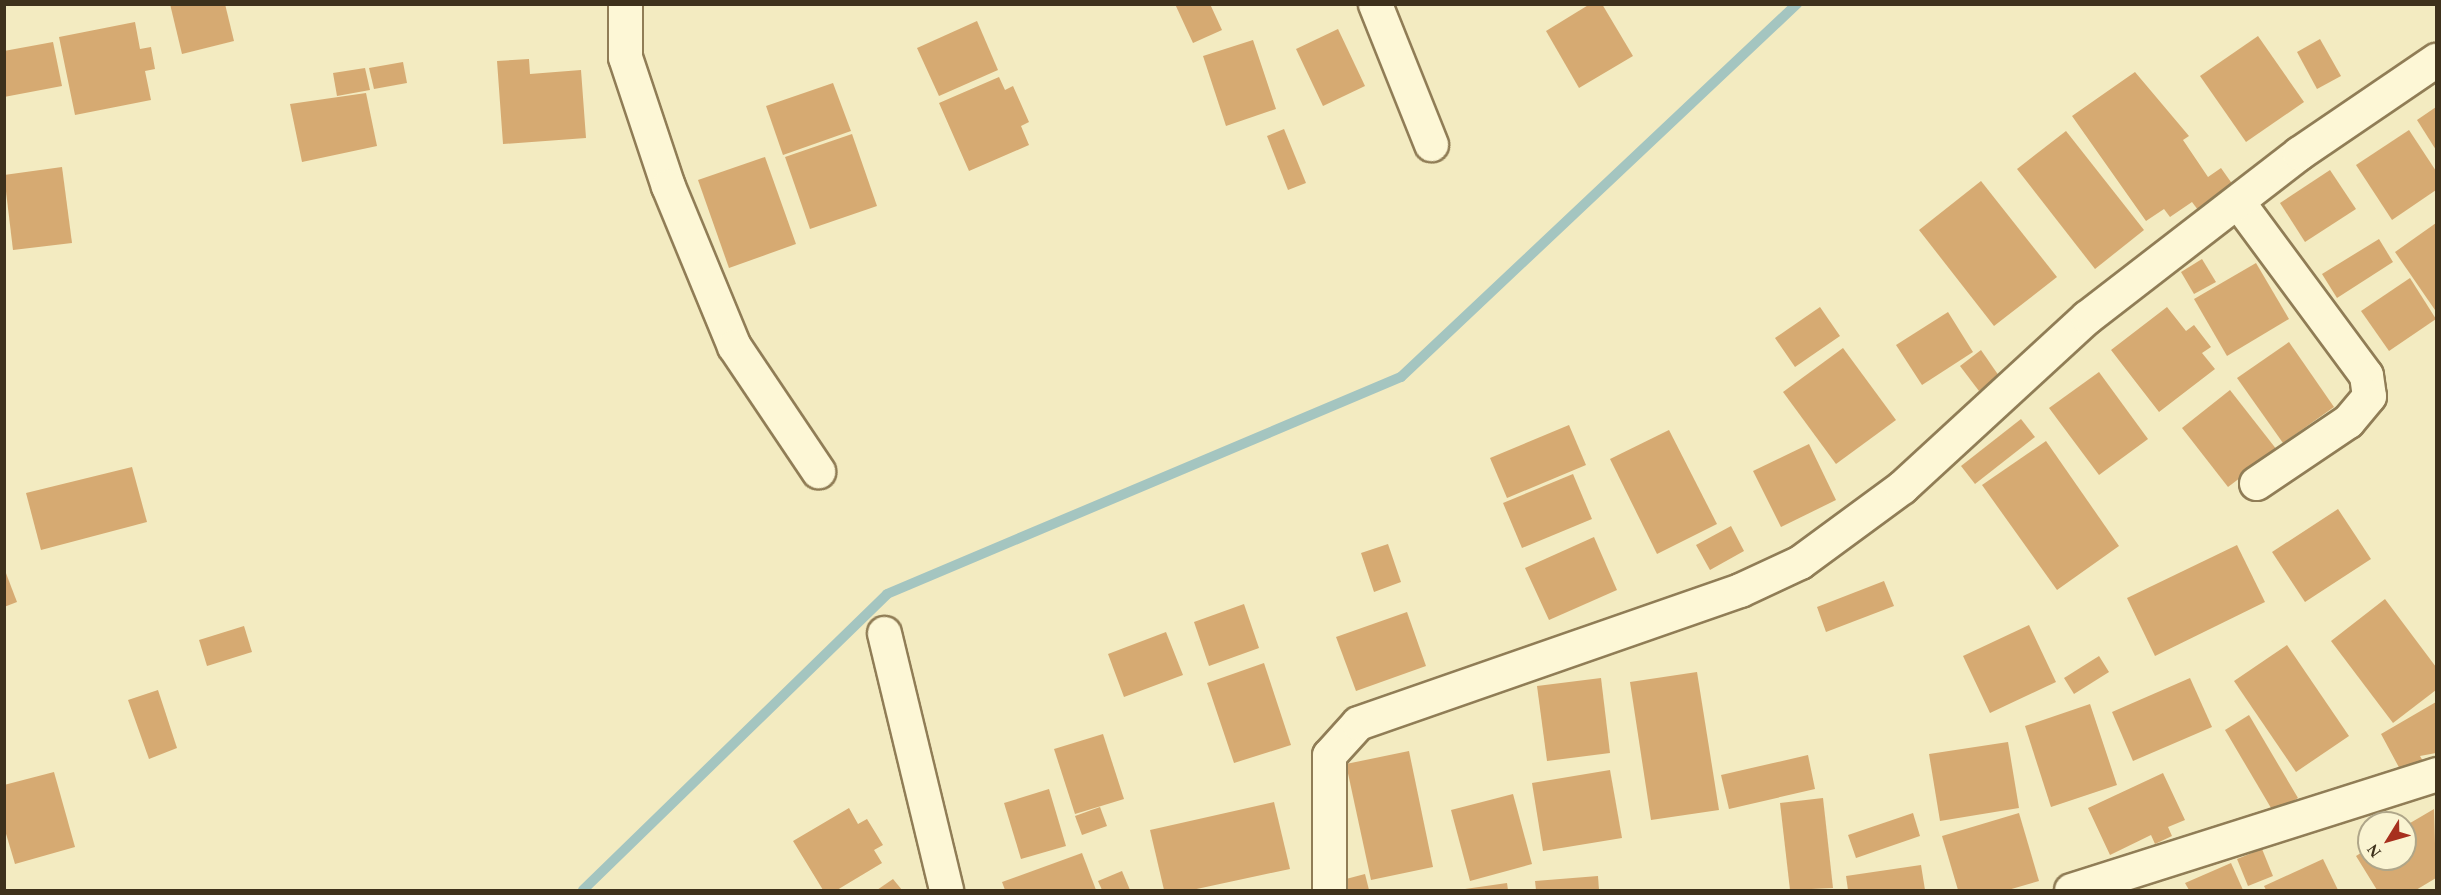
<!DOCTYPE html>
<style>
body{margin:0}
#map{position:relative;width:2441px;height:895px;overflow:hidden;background:#f3ebc1;font-family:Georgia,serif}
div>[style]{position:absolute}
.stream>*{height:10px;margin:-5px;padding:0 5px;transform-origin:5px;border-radius:5px;background:#a4c5c0}
.building>*{inset:0;background:#d6aa72}
.roads{filter:drop-shadow(2px 0 #907d56) drop-shadow(-2px 0 #907d56) drop-shadow(0 2px #907d56) drop-shadow(0 -2px #907d56)}
.minor>*{height:33px;margin:-16.5px;padding:0 16.5px;transform-origin:16.5px;border-radius:16.5px;background:#fdf7d6}
span{translate:-50% -50%;white-space:nowrap;text-align:center;line-height:1.15;-webkit-text-stroke:5px #faf4d2;paint-order:stroke}
.frame{position:absolute;inset:0;border:6px solid #3e311c;pointer-events:none}
.north{position:absolute;left:2357px;top:811px;width:60px;height:60px;box-sizing:border-box;background:#faf4d2;border:2px solid #afa689;border-radius:50%;rotate:233deg;font-size:16px;font-weight:700;line-height:24px;text-align:center;color:#3e311c}
.north::after{content:'';display:block;margin:auto;width:21px;height:27px;background:#a7301e;clip-path:polygon(50% 0,100% 100%,50% 72%,0 100%)}
</style>
<div id="map">
<div class="stream">
<i style="left:583px;top:890px;width:424px;rotate:-44.2deg"></i>
<i style="left:887px;top:594px;width:558px;rotate:-22.89deg"></i>
<i style="left:1401px;top:377px;width:544px;rotate:-43.29deg"></i>
</div>
<div class="building">
<i style="clip-path:polygon(170px 4px,225px 4px,234px 41px,182px 54px)"></i>
<i style="clip-path:polygon(1175px 4px,1210px 4px,1222px 30px,1193px 43px)"></i>
<i style="clip-path:polygon(1590px 4px,1602px 4px,1633px 56px,1579px 88px,1546px 31px)"></i>
<i style="clip-path:polygon(977px 21px,998px 70px,939px 96px,917px 48px)"></i>
<i style="clip-path:polygon(135px 22px,140px 49px,151px 47px,155px 69px,145px 71px,151px 100px,75px 115px,59px 37px)"></i>
<i style="clip-path:polygon(1338px 29px,1365px 86px,1323px 106px,1296px 49px)"></i>
<i style="clip-path:polygon(2258px 36px,2304px 102px,2246px 142px,2200px 76px)"></i>
<i style="clip-path:polygon(2320px 39px,2341px 76px,2317px 89px,2297px 52px)"></i>
<i style="clip-path:polygon(1253px 40px,1276px 109px,1226px 126px,1203px 56px)"></i>
<i style="clip-path:polygon(53px 42px,62px 86px,4px 97px,4px 51px)"></i>
<i style="clip-path:polygon(529px 59px,530px 74px,581px 70px,586px 138px,503px 144px,497px 61px)"></i>
<i style="clip-path:polygon(403px 62px,407px 83px,374px 89px,369px 68px)"></i>
<i style="clip-path:polygon(365px 68px,370px 90px,337px 96px,333px 73px)"></i>
<i style="clip-path:polygon(2135px 72px,2189px 136px,2183px 140px,2208px 177px,2221px 168px,2233px 185px,2198px 210px,2192px 202px,2170px 217px,2164px 209px,2146px 221px,2072px 116px)"></i>
<i style="clip-path:polygon(999px 77px,1005px 90px,1013px 86px,1029px 122px,1021px 126px,1029px 145px,969px 171px,939px 103px)"></i>
<i style="clip-path:polygon(833px 83px,851px 131px,783px 155px,766px 106px)"></i>
<i style="clip-path:polygon(366px 93px,377px 146px,302px 162px,290px 104px)"></i>
<i style="clip-path:polygon(2436px 107px,2436px 150px,2417px 120px)"></i>
<i style="clip-path:polygon(1284px 129px,1306px 183px,1288px 190px,1267px 136px)"></i>
<i style="clip-path:polygon(2409px 130px,2436px 171px,2436px 190px,2392px 220px,2356px 165px)"></i>
<i style="clip-path:polygon(2066px 131px,2144px 230px,2095px 269px,2017px 169px)"></i>
<i style="clip-path:polygon(852px 134px,877px 206px,810px 229px,785px 157px)"></i>
<i style="clip-path:polygon(765px 157px,796px 244px,729px 268px,698px 180px)"></i>
<i style="clip-path:polygon(62px 167px,72px 243px,13px 250px,4px 175px)"></i>
<i style="clip-path:polygon(2330px 170px,2356px 209px,2305px 242px,2280px 203px)"></i>
<i style="clip-path:polygon(1981px 181px,2057px 277px,1994px 326px,1919px 230px)"></i>
<i style="clip-path:polygon(2436px 223px,2436px 309px,2435px 310px,2395px 252px)"></i>
<i style="clip-path:polygon(2379px 239px,2393px 262px,2337px 298px,2322px 274px)"></i>
<i style="clip-path:polygon(2202px 259px,2216px 282px,2194px 294px,2181px 272px)"></i>
<i style="clip-path:polygon(2256px 263px,2289px 319px,2227px 356px,2194px 299px)"></i>
<i style="clip-path:polygon(2410px 278px,2436px 319px,2389px 351px,2361px 311px)"></i>
<i style="clip-path:polygon(1820px 307px,1840px 336px,1795px 367px,1775px 338px)"></i>
<i style="clip-path:polygon(2167px 307px,2186px 331px,2194px 325px,2211px 347px,2202px 353px,2215px 369px,2159px 412px,2111px 350px)"></i>
<i style="clip-path:polygon(1948px 312px,1973px 352px,1922px 385px,1896px 345px)"></i>
<i style="clip-path:polygon(2289px 342px,2334px 407px,2283px 443px,2237px 378px)"></i>
<i style="clip-path:polygon(1843px 348px,1896px 420px,1836px 464px,1783px 392px)"></i>
<i style="clip-path:polygon(1981px 350px,1999px 376px,1979px 391px,1960px 366px)"></i>
<i style="clip-path:polygon(2099px 372px,2148px 439px,2099px 475px,2049px 408px)"></i>
<i style="clip-path:polygon(2230px 390px,2277px 450px,2228px 487px,2182px 428px)"></i>
<i style="clip-path:polygon(2021px 419px,2035px 437px,1975px 484px,1961px 466px)"></i>
<i style="clip-path:polygon(1569px 425px,1586px 465px,1507px 498px,1490px 458px)"></i>
<i style="clip-path:polygon(1669px 430px,1717px 524px,1657px 554px,1610px 459px)"></i>
<i style="clip-path:polygon(2046px 441px,2119px 546px,2057px 590px,1982px 485px)"></i>
<i style="clip-path:polygon(1809px 444px,1836px 500px,1781px 527px,1753px 471px)"></i>
<i style="clip-path:polygon(132px 467px,147px 522px,41px 550px,26px 493px)"></i>
<i style="clip-path:polygon(1573px 474px,1592px 519px,1522px 548px,1503px 503px)"></i>
<i style="clip-path:polygon(2338px 509px,2371px 559px,2305px 602px,2272px 552px)"></i>
<i style="clip-path:polygon(1731px 526px,1744px 551px,1710px 570px,1696px 545px)"></i>
<i style="clip-path:polygon(1594px 537px,1617px 590px,1549px 620px,1525px 568px)"></i>
<i style="clip-path:polygon(1388px 544px,1401px 582px,1374px 592px,1361px 553px)"></i>
<i style="clip-path:polygon(2237px 545px,2265px 602px,2155px 656px,2127px 598px)"></i>
<i style="clip-path:polygon(4px 568px,17px 602px,4px 607px)"></i>
<i style="clip-path:polygon(1884px 581px,1894px 606px,1826px 632px,1817px 607px)"></i>
<i style="clip-path:polygon(2385px 599px,2436px 667px,2436px 690px,2393px 723px,2331px 641px)"></i>
<i style="clip-path:polygon(1244px 604px,1259px 648px,1209px 666px,1194px 622px)"></i>
<i style="clip-path:polygon(1407px 612px,1426px 666px,1356px 691px,1336px 637px)"></i>
<i style="clip-path:polygon(2029px 625px,2056px 682px,1990px 713px,1963px 656px)"></i>
<i style="clip-path:polygon(244px 626px,252px 652px,207px 666px,199px 640px)"></i>
<i style="clip-path:polygon(1166px 632px,1183px 675px,1124px 697px,1108px 654px)"></i>
<i style="clip-path:polygon(2287px 645px,2349px 736px,2296px 772px,2234px 681px)"></i>
<i style="clip-path:polygon(2099px 656px,2109px 672px,2074px 694px,2064px 678px)"></i>
<i style="clip-path:polygon(1264px 663px,1291px 745px,1234px 763px,1207px 683px)"></i>
<i style="clip-path:polygon(1697px 672px,1719px 810px,1651px 820px,1630px 682px)"></i>
<i style="clip-path:polygon(1601px 678px,1610px 753px,1547px 761px,1537px 686px)"></i>
<i style="clip-path:polygon(2190px 678px,2212px 727px,2133px 761px,2112px 712px)"></i>
<i style="clip-path:polygon(158px 690px,177px 748px,149px 759px,128px 700px)"></i>
<i style="clip-path:polygon(2436px 702px,2436px 753px,2420px 756px,2423px 761px,2402px 773px,2381px 734px)"></i>
<i style="clip-path:polygon(2090px 704px,2117px 785px,2051px 807px,2025px 726px)"></i>
<i style="clip-path:polygon(2249px 715px,2298px 798px,2274px 813px,2225px 730px)"></i>
<i style="clip-path:polygon(1103px 734px,1124px 799px,1075px 814px,1054px 749px)"></i>
<i style="clip-path:polygon(2008px 742px,2019px 808px,1940px 821px,1929px 754px)"></i>
<i style="clip-path:polygon(1409px 751px,1433px 867px,1371px 880px,1346px 764px)"></i>
<i style="clip-path:polygon(1808px 755px,1815px 789px,1729px 809px,1721px 775px)"></i>
<i style="clip-path:polygon(1610px 770px,1622px 838px,1543px 851px,1532px 783px)"></i>
<i style="clip-path:polygon(54px 772px,75px 847px,15px 864px,4px 827px,4px 785px)"></i>
<i style="clip-path:polygon(2163px 773px,2185px 820px,2168px 827px,2172px 836px,2155px 844px,2151px 835px,2110px 855px,2088px 808px)"></i>
<i style="clip-path:polygon(1049px 789px,1066px 846px,1021px 859px,1004px 803px)"></i>
<i style="clip-path:polygon(1513px 794px,1532px 864px,1470px 881px,1451px 810px)"></i>
<i style="clip-path:polygon(1823px 798px,1833px 888px,1790px 890px,1780px 803px)"></i>
<i style="clip-path:polygon(1274px 802px,1290px 869px,1192px 890px,1164px 890px,1150px 830px)"></i>
<i style="clip-path:polygon(1100px 807px,1107px 826px,1082px 835px,1075px 816px)"></i>
<i style="clip-path:polygon(849px 808px,858px 824px,867px 819px,883px 845px,874px 850px,882px 863px,837px 890px,823px 890px,793px 841px)"></i>
<i style="clip-path:polygon(2434px 809px,2436px 878px,2416px 890px,2377px 890px,2356px 856px,2369px 848px,2369px 859px,2405px 859px,2405px 826px)"></i>
<i style="clip-path:polygon(1913px 813px,1920px 836px,1856px 858px,1848px 835px)"></i>
<i style="clip-path:polygon(2019px 813px,2039px 881px,2008px 890px,1958px 890px,1942px 836px)"></i>
<i style="clip-path:polygon(2262px 849px,2273px 876px,2248px 886px,2237px 859px)"></i>
<i style="clip-path:polygon(1082px 853px,1096px 890px,1005px 890px,1002px 882px)"></i>
<i style="clip-path:polygon(2323px 859px,2338px 890px,2266px 890px,2264px 886px)"></i>
<i style="clip-path:polygon(2231px 863px,2243px 890px,2189px 890px,2185px 883px)"></i>
<i style="clip-path:polygon(1921px 865px,1925px 890px,1848px 890px,1846px 876px)"></i>
<i style="clip-path:polygon(1122px 871px,1130px 890px,1102px 890px,1098px 881px)"></i>
<i style="clip-path:polygon(1365px 874px,1369px 890px,1348px 890px,1346px 879px)"></i>
<i style="clip-path:polygon(1598px 876px,1599px 890px,1536px 890px,1535px 881px)"></i>
<i style="clip-path:polygon(893px 879px,902px 890px,877px 890px)"></i>
<i style="clip-path:polygon(1507px 883px,1508px 890px,1466px 890px,1465px 889px)"></i>
</div>
<div class="roads">
<div class="minor">
<i style="left:625px;top:4px;width:53px;rotate:90deg"></i>
<i style="left:625px;top:57px;width:136px;rotate:71.6deg"></i>
<i style="left:668px;top:186px;width:173px;rotate:67.6deg"></i>
<i style="left:734px;top:346px;width:151px;rotate:56.1deg"></i>
<i style="left:1375px;top:4px;width:151px;rotate:68.2deg"></i>
<i style="left:2238px;top:202px;width:215px;rotate:53.5deg"></i>
<i style="left:2366px;top:375px;width:21px;rotate:82deg"></i>
<i style="left:2369px;top:396px;width:33px;rotate:130deg"></i>
<i style="left:2348px;top:421px;width:111px;rotate:146deg"></i>
<i style="left:884px;top:633px;width:264px;rotate:76.4deg"></i>
<i style="left:1329px;top:890px;width:135px;rotate:-90deg"></i>
<i style="left:1329px;top:755px;width:43px;rotate:-47.8deg"></i>
<i style="left:1358px;top:723px;width:404px;rotate:-19.2deg"></i>
<i style="left:1740px;top:590px;width:66px;rotate:-25deg"></i>
<i style="left:1800px;top:562px;width:127px;rotate:-36.3deg"></i>
<i style="left:1902px;top:487px;width:251px;rotate:-42.6deg"></i>
<i style="left:2087px;top:317px;width:268px;rotate:-37.7deg"></i>
<i style="left:2299px;top:153px;width:166px;rotate:-34.2deg"></i>
<i style="left:2071px;top:890px;width:383px;rotate:-17.6deg"></i>
</div>
</div>
<div class="frame"></div>
<div class="north">N</div>
</div>
